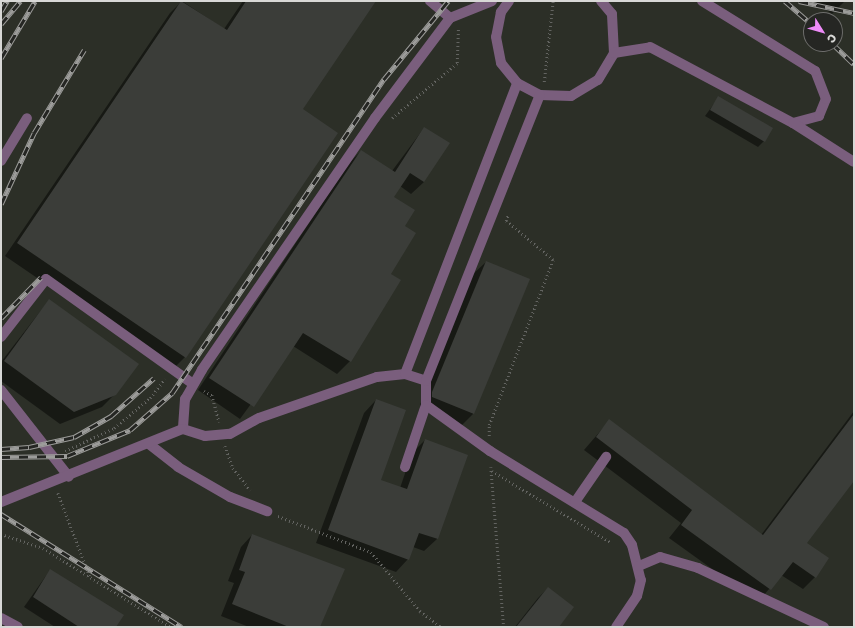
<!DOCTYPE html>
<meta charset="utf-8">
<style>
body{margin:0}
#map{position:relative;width:855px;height:628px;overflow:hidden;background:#252623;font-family:"Golos Text",sans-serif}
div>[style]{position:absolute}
.built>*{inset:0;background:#2c2f27}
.shadow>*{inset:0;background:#0007}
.building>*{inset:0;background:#3b3d39}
.path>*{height:2.5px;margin-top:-1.25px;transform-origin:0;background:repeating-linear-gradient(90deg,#636461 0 1px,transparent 0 4px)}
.minor>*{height:10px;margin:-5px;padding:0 5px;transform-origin:5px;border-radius:5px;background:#7a5e7d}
.rail>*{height:4.5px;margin-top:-2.25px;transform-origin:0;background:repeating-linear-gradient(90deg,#252623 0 9px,#9c9c9a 0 18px);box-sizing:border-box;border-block:1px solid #9c9c9a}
span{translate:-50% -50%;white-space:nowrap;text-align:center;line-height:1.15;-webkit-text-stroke:3px #252623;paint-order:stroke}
.frame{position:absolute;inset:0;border:2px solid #d8d8d6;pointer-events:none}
.north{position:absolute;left:803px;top:12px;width:40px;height:40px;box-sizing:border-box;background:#252623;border:1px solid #6d6d6b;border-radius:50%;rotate:127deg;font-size:11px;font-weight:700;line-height:16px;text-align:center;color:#d8d8d6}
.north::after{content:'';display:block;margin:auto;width:14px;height:18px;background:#ee8bf8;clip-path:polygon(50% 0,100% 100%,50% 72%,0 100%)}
</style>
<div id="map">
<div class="built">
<i style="clip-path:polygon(evenodd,1px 1px,854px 1px,854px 627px,1px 627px,1px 1px,811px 20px,835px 20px,835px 44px,811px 44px,811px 20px)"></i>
</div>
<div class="shadow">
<i style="clip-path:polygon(182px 1px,224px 29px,243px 1px,375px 1px,301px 110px,185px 357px,172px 370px,5px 256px,170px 13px)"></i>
<i style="clip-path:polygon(814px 1px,845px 1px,832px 14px)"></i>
<i style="clip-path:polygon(719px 97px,764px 141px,758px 147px,705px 116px)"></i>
<i style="clip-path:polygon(424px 128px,424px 182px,411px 194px,400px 186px,393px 197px,404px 226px,390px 274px,400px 280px,350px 361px,337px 374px,293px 346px,240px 419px,198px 390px,349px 163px,361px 151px,392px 171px)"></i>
<i style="clip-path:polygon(486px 262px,473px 414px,461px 426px,420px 410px,420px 405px,473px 274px)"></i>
<i style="clip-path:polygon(49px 300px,115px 394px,102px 407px,60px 424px,1px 381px,1px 362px)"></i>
<i style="clip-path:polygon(376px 400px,380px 481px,400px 488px,412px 453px,425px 440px,467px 456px,437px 539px,424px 551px,413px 547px,408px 559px,396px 572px,316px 543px,364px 413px)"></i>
<i style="clip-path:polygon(854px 411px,854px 479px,806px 543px,815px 577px,803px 589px,781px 575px,758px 602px,669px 538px,681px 523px,584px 450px,609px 421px,761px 535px)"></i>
<i style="clip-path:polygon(252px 535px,319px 627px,249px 627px,221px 616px,234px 583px,228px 581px,241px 547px)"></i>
<i style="clip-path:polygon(50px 570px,115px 627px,55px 627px,24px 607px)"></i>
<i style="clip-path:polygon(548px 588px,557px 627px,515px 627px,538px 598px)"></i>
</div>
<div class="building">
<i style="clip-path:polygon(181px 1px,227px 30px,246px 1px,376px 1px,303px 109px,338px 133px,186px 358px,17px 243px)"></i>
<i style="clip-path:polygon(718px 96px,773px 128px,765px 142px,710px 110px)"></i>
<i style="clip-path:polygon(424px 127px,450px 143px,424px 182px,410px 173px,394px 197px,415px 210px,405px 226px,416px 233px,391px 274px,401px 280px,351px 362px,303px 333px,254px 407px,209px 378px,361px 150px,395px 172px)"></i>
<i style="clip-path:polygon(486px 261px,530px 279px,474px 414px,432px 397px,432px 392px)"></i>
<i style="clip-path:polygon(49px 299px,139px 364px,116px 395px,74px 412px,4px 361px)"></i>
<i style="clip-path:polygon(376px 399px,406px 410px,381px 480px,407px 489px,425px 439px,468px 455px,438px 539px,419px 533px,409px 560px,328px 530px)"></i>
<i style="clip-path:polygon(854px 414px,854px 481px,807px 543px,829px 558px,816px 578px,793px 562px,771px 590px,681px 525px,692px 510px,596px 437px,609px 419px,763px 535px)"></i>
<i style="clip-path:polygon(252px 534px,345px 569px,320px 627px,289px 627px,232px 604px,245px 572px,239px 570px)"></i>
<i style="clip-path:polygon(50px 569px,124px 615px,116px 627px,79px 627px,33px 597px)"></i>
<i style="clip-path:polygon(548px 587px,574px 607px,559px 627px,516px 627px)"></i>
</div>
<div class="path">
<i style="left:544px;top:82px;width:81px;rotate:-83.7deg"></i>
<i style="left:392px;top:118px;width:85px;rotate:-40.2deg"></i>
<i style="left:457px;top:63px;width:34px;rotate:-88deg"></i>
<i style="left:204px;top:391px;width:9px;rotate:27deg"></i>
<i style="left:212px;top:395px;width:28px;rotate:75deg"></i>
<i style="left:489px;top:436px;width:11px;rotate:-90deg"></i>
<i style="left:489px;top:425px;width:177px;rotate:-68.8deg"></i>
<i style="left:553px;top:260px;width:61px;rotate:-140.3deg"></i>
<i style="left:506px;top:221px;width:6px;rotate:-72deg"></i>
<i style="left:225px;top:446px;width:23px;rotate:70deg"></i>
<i style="left:233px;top:468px;width:28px;rotate:52deg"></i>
<i style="left:65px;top:451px;width:54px;rotate:-25.1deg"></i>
<i style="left:114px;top:428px;width:47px;rotate:-39.8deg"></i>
<i style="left:150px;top:398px;width:24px;rotate:-52deg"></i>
<i style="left:491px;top:467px;width:161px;rotate:85.4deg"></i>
<i style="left:492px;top:471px;width:138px;rotate:31deg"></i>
<i style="left:58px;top:493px;width:90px;rotate:69.1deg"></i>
<i style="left:278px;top:516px;width:100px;rotate:21.2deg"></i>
<i style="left:371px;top:552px;width:77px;rotate:50.3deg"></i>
<i style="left:420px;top:611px;width:26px;rotate:37deg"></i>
<i style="left:1px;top:534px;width:44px;rotate:18.4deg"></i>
<i style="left:43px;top:548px;width:150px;rotate:31.7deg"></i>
</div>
<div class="minor">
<i style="left:430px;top:1px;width:26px;rotate:40deg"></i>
<i style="left:492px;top:1px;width:45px;rotate:158deg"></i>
<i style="left:450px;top:18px;width:125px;rotate:126.9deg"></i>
<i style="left:375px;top:118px;width:306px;rotate:124.5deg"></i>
<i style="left:202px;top:370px;width:34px;rotate:120deg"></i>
<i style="left:185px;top:399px;width:30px;rotate:94deg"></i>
<i style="left:183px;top:429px;width:23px;rotate:18deg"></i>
<i style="left:205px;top:436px;width:25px;rotate:-5deg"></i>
<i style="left:230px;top:434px;width:33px;rotate:-29deg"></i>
<i style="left:259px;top:418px;width:125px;rotate:-19.2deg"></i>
<i style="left:377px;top:377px;width:28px;rotate:-6deg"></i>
<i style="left:405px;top:374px;width:22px;rotate:18deg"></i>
<i style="left:426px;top:381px;width:24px;rotate:90deg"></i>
<i style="left:426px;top:405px;width:79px;rotate:35.7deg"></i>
<i style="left:490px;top:451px;width:157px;rotate:31.5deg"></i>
<i style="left:624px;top:533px;width:14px;rotate:56deg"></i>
<i style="left:632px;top:545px;width:36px;rotate:76deg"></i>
<i style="left:641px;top:580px;width:16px;rotate:104deg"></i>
<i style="left:637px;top:596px;width:37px;rotate:124deg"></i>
<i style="left:509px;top:1px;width:14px;rotate:126deg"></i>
<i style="left:501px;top:12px;width:25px;rotate:101deg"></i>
<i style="left:496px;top:37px;width:26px;rotate:79deg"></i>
<i style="left:501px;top:63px;width:26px;rotate:51deg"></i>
<i style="left:517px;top:83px;width:26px;rotate:28deg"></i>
<i style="left:540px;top:95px;width:31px;rotate:2deg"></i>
<i style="left:571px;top:96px;width:31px;rotate:-31deg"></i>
<i style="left:598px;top:80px;width:31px;rotate:-59deg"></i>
<i style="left:614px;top:53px;width:39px;rotate:-93deg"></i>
<i style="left:612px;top:14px;width:17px;rotate:-130deg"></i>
<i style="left:614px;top:53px;width:36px;rotate:-9deg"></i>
<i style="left:650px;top:47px;width:162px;rotate:28deg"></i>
<i style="left:793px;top:123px;width:27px;rotate:-15deg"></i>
<i style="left:819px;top:116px;width:18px;rotate:-68deg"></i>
<i style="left:826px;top:99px;width:30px;rotate:-111deg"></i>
<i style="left:815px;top:71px;width:133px;rotate:-148.2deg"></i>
<i style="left:793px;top:123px;width:72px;rotate:32.6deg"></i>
<i style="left:1px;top:161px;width:50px;rotate:-58.8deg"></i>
<i style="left:1px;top:337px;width:73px;rotate:-52.2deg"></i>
<i style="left:46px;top:279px;width:181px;rotate:35.5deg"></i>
<i style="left:405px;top:374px;width:312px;rotate:-68.9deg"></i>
<i style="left:426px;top:381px;width:308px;rotate:-68.3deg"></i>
<i style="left:1px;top:390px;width:110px;rotate:52deg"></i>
<i style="left:149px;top:444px;width:37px;rotate:38deg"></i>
<i style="left:178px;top:467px;width:60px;rotate:30deg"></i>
<i style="left:230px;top:497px;width:40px;rotate:21deg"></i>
<i style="left:405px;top:467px;width:65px;rotate:-71.3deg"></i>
<i style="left:1px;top:502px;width:196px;rotate:-21.9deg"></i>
<i style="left:575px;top:502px;width:55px;rotate:-55.4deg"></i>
<i style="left:639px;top:566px;width:23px;rotate:-23deg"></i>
<i style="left:660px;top:557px;width:40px;rotate:16deg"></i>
<i style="left:698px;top:568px;width:139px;rotate:25.1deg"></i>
<i style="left:1px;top:618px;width:19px;rotate:28deg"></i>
</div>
<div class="rail">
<i style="left:785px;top:1px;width:35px;rotate:41deg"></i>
<i style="left:799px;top:1px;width:56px;rotate:12.3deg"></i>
<i style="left:1px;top:11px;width:12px;rotate:-59deg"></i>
<i style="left:1px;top:24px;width:30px;rotate:-50deg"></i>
<i style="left:833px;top:44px;width:29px;rotate:44deg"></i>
<i style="left:1px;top:58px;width:66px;rotate:-59.2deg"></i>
<i style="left:1px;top:204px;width:78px;rotate:-65.1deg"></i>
<i style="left:34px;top:133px;width:97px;rotate:-58.9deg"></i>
<i style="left:1px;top:318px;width:57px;rotate:-45.7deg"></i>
<i style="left:1px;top:449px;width:28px;rotate:-4deg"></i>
<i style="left:29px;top:447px;width:46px;rotate:-12.5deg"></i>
<i style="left:74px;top:437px;width:43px;rotate:-29.6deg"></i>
<i style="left:111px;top:416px;width:57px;rotate:-41.5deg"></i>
<i style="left:1px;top:457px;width:66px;rotate:-0.9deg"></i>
<i style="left:67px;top:456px;width:68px;rotate:-22.4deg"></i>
<i style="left:130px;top:430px;width:56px;rotate:-41.4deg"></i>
<i style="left:172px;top:393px;width:379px;rotate:-56deg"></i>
<i style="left:384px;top:79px;width:101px;rotate:-50.6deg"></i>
<i style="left:1px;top:514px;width:213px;rotate:32deg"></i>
</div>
<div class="frame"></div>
<div class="north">С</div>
</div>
